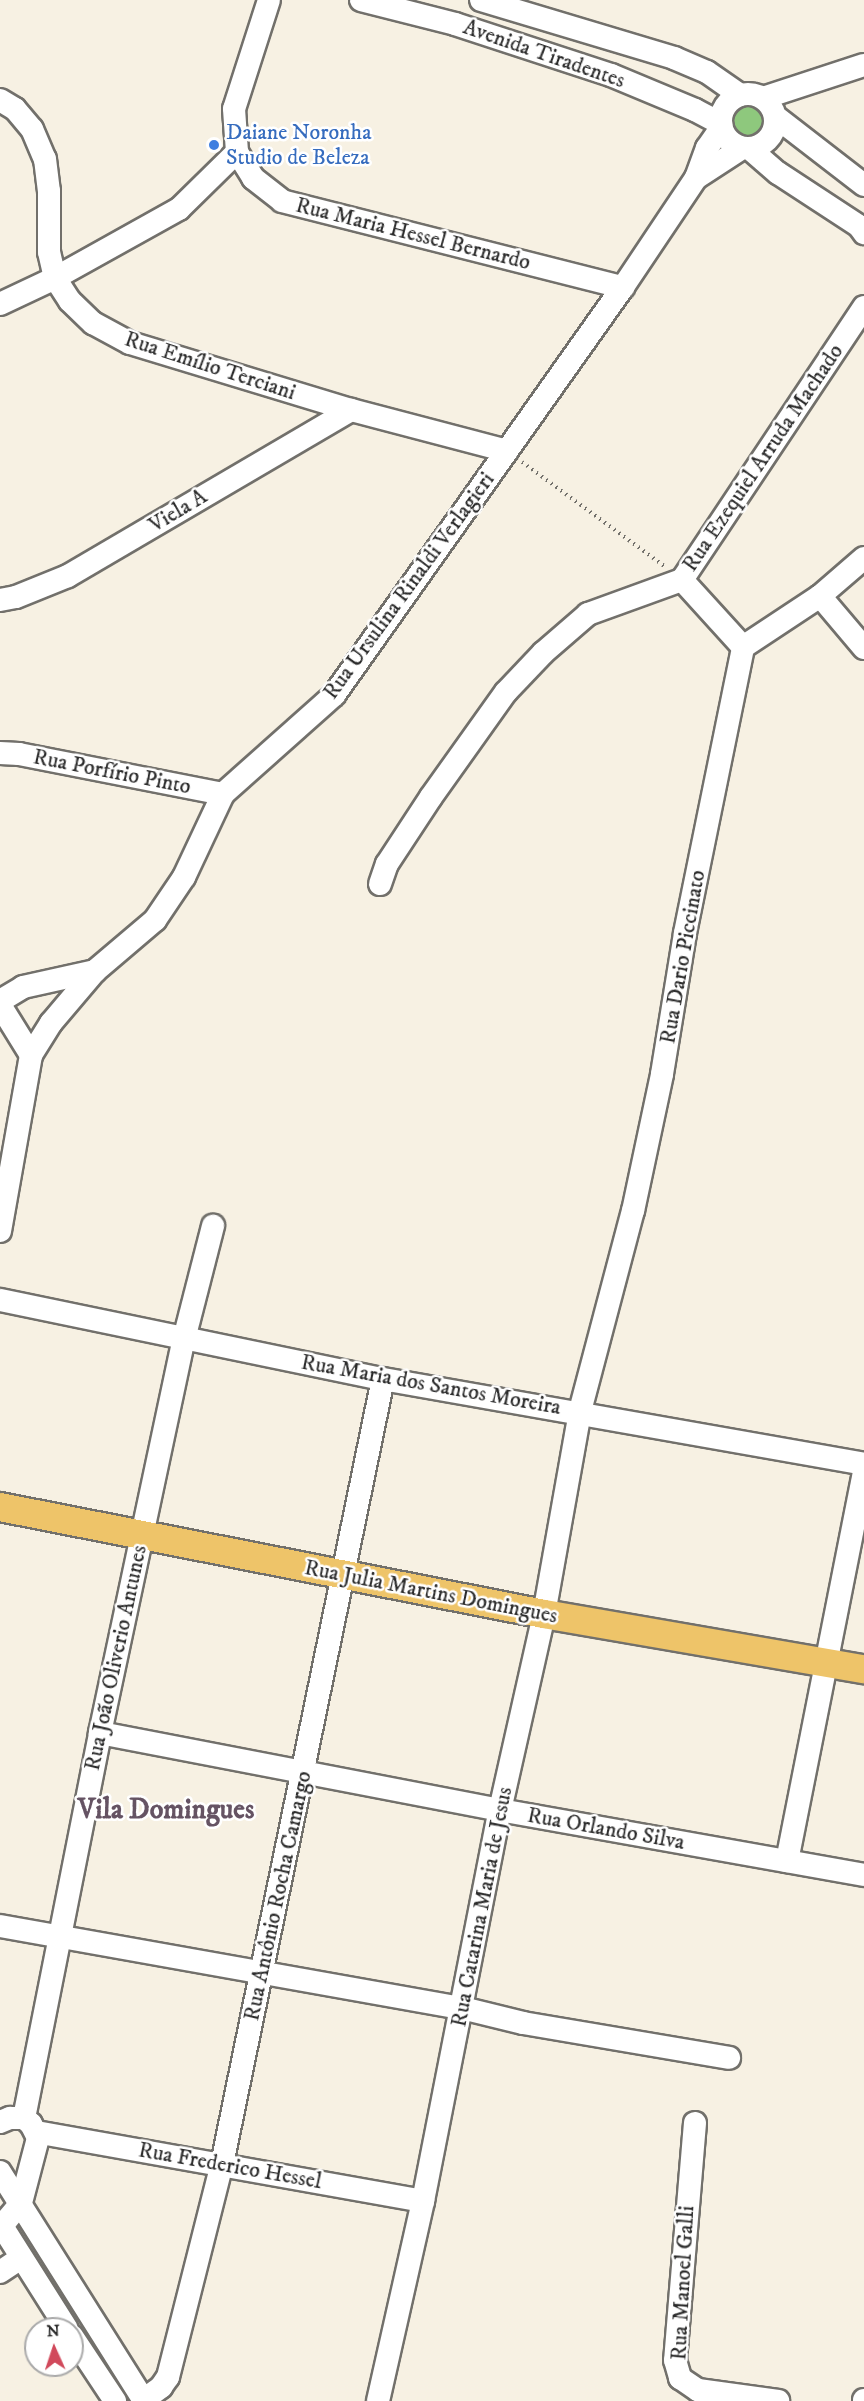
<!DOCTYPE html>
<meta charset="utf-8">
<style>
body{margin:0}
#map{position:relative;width:864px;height:2401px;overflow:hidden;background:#f7f1e3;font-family:"IM FELL DW Pica",serif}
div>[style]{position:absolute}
.green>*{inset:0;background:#8ec87d}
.round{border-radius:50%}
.path>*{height:4px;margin-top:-2px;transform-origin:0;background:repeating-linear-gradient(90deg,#72706b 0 1.5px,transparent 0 6px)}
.roads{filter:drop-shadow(2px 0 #72706b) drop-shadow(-2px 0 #72706b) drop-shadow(0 2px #72706b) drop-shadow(0 -2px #72706b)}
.minor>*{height:22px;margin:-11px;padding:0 11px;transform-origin:11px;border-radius:11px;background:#fff}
.minor>.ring{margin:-11px;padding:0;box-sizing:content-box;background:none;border:22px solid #fff;border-radius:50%}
.major>*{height:28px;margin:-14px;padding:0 14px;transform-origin:14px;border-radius:14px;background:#eec469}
.dots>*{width:16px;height:16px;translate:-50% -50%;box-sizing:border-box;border:3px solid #fff;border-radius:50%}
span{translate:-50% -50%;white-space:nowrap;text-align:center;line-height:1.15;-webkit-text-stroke:5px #fff;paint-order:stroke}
.street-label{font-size:22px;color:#2b2b2b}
.shop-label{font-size:22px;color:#366cbe}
.left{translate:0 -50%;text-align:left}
.district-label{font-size:28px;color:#655363;font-weight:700}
.north{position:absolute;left:24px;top:2317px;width:60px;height:60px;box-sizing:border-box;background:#fff;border:2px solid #aaa;border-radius:50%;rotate:357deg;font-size:16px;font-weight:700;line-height:24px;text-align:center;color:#2b2b2b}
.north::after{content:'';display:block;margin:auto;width:21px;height:27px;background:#d1495b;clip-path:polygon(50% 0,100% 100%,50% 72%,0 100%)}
</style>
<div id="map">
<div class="green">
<i class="round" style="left:728px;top:101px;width:40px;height:40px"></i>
</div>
<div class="path">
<i style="left:522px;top:462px;width:176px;rotate:36.2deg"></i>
</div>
<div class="roads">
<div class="minor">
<i style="left:269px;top:0;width:114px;rotate:107.8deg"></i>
<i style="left:234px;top:109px;width:43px;rotate:86deg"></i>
<i style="left:237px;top:152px;width:31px;rotate:58deg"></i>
<i style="left:253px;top:178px;width:37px;rotate:38deg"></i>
<i style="left:282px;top:201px;width:352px;rotate:14.2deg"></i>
<i style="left:361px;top:0;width:97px;rotate:14.3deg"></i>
<i style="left:455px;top:24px;width:164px;rotate:18.1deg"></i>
<i style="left:611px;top:75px;width:91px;rotate:22.6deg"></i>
<i style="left:695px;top:110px;width:30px;rotate:28deg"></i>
<i style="left:481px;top:0;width:202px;rotate:16.7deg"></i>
<i style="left:674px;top:58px;width:36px;rotate:23deg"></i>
<i style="left:707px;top:72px;width:40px;rotate:34.9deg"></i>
<i class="ring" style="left:721px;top:94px;width:32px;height:32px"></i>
<i style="left:763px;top:98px;width:106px;rotate:-18.1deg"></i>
<i style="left:0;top:100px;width:17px;rotate:31deg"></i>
<i style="left:15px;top:109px;width:26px;rotate:50deg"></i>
<i style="left:32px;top:129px;width:33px;rotate:67deg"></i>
<i style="left:45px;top:159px;width:32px;rotate:83deg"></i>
<i style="left:49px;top:191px;width:61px;rotate:90deg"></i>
<i style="left:49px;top:252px;width:27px;rotate:77deg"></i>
<i style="left:55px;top:278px;width:27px;rotate:57deg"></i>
<i style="left:70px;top:301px;width:32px;rotate:44deg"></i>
<i style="left:93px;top:323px;width:42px;rotate:28.4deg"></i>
<i style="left:130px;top:343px;width:231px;rotate:16.9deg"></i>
<i style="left:351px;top:410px;width:161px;rotate:14.7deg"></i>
<i style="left:776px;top:117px;width:111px;rotate:37.7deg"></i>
<i style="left:750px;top:149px;width:37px;rotate:41deg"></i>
<i style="left:778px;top:173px;width:97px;rotate:33.2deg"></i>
<i style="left:859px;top:226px;width:9px;rotate:54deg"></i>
<i style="left:696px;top:178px;width:55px;rotate:-33.1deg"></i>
<i style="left:0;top:304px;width:61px;rotate:-25.3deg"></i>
<i style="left:55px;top:278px;width:142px;rotate:-29.1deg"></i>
<i style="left:179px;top:209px;width:81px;rotate:-44.5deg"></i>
<i style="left:820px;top:596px;width:68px;rotate:49.8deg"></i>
<i style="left:0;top:600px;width:16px;rotate:-11deg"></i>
<i style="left:16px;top:597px;width:56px;rotate:-22deg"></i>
<i style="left:68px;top:576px;width:328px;rotate:-30.4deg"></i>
<i style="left:743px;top:647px;width:91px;rotate:-132.3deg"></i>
<i style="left:682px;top:580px;width:328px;rotate:-56.3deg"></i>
<i style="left:0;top:753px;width:19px;rotate:3deg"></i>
<i style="left:19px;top:754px;width:208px;rotate:11.1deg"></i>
<i style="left:380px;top:884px;width:21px;rotate:-71deg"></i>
<i style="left:387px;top:864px;width:80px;rotate:-56.7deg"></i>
<i style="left:431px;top:797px;width:129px;rotate:-54.5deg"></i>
<i style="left:506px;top:692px;width:54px;rotate:-46.5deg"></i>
<i style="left:543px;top:653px;width:60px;rotate:-40.9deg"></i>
<i style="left:588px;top:614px;width:100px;rotate:-19.9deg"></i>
<i style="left:0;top:1001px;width:27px;rotate:-31deg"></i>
<i style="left:23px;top:987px;width:74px;rotate:-12.5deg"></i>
<i style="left:0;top:1005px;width:59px;rotate:58.2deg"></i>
<i style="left:0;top:1231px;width:179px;rotate:-80deg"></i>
<i style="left:31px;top:1055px;width:38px;rotate:-58deg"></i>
<i style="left:51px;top:1023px;width:68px;rotate:-49.8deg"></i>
<i style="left:95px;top:971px;width:79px;rotate:-40.4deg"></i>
<i style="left:155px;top:920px;width:52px;rotate:-56deg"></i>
<i style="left:184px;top:877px;width:92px;rotate:-64.8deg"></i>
<i style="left:223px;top:794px;width:149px;rotate:-41.7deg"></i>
<i style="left:334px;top:695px;width:500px;rotate:-54.7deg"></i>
<i style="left:623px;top:287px;width:131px;rotate:-56.2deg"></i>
<i style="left:696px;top:178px;width:32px;rotate:-70deg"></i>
<i style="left:707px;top:148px;width:24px;rotate:-55deg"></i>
<i style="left:0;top:1300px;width:391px;rotate:11.7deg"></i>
<i style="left:383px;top:1379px;width:488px;rotate:10deg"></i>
<i style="left:100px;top:1733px;width:407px;rotate:10.9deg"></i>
<i style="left:500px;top:1810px;width:370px;rotate:10.1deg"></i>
<i style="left:787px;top:1861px;width:396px;rotate:-78.8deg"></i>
<i style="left:0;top:1926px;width:469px;rotate:10.1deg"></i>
<i style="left:462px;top:2008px;width:63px;rotate:13.8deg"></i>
<i style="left:523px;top:2023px;width:209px;rotate:9.6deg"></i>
<i style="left:24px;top:2118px;width:392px;rotate:-78.8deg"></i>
<i style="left:100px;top:1733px;width:403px;rotate:-78deg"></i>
<i style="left:184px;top:1339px;width:117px;rotate:-75.6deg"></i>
<i style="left:0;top:2122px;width:11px;rotate:-22deg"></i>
<i style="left:10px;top:2118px;width:14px"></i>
<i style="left:24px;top:2118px;width:9px;rotate:41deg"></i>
<i style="left:31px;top:2124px;width:16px;rotate:63deg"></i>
<i style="left:38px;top:2138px;width:67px;rotate:104.7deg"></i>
<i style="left:21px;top:2203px;width:33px;rotate:130deg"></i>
<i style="left:695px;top:2123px;width:238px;rotate:94.8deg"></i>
<i style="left:675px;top:2360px;width:19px;rotate:74deg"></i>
<i style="left:680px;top:2378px;width:22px;rotate:34deg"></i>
<i style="left:698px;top:2390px;width:81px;rotate:7.8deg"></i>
<i style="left:36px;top:2132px;width:393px;rotate:10.1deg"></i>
<i style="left:0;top:2172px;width:271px;rotate:57.8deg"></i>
<i style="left:0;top:2223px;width:125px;rotate:57.7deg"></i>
<i style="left:0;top:2272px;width:25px;rotate:-34deg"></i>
<i style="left:72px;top:2336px;width:78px;rotate:56.5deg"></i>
<i style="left:142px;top:2401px;width:24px;rotate:-36deg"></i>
<i style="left:161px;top:2387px;width:12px;rotate:-55deg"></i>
<i style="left:168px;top:2377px;width:220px;rotate:-75.8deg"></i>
<i style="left:222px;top:2164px;width:801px;rotate:-78.41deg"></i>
<i style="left:378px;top:2401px;width:205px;rotate:-77.3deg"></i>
<i style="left:423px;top:2201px;width:399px;rotate:-78.9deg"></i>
<i style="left:500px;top:1810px;width:201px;rotate:-77.3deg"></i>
<i style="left:544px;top:1614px;width:206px;rotate:-79.9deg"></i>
<i style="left:580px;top:1411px;width:207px;rotate:-75.2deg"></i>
<i style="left:633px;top:1211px;width:140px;rotate:-78deg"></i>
<i style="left:662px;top:1074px;width:143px;rotate:-80.7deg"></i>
<i style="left:685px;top:933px;width:292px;rotate:-78.5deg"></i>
<i style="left:743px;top:647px;width:92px;rotate:-33.5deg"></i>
<i style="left:820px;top:596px;width:58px;rotate:-40.8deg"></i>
<i style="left:864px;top:2401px;width:1px;rotate:-90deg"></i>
</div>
<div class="major">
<i style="left:0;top:1507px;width:554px;rotate:11.13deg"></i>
<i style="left:544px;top:1614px;width:325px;rotate:9.8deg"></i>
</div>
</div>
<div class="dots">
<i style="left:214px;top:145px;background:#3f7fe0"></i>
</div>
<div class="street-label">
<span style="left:544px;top:54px;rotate:19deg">Avenida Tiradentes</span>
<span style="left:413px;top:234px;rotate:14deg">Rua Maria Hessel Bernardo</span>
<span style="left:210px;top:366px;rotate:18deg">Rua Emílio Terciani</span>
<span style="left:763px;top:458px;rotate:-56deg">Rua Ezequiel Arruda Machado</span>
<span style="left:178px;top:511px;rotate:-31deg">Viela A</span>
<span style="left:409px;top:586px;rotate:-54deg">Rua Ursulina Rinaldi Verlagieri</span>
<span style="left:112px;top:772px;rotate:11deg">Rua Porfírio Pinto</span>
<span style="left:683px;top:957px;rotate:-80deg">Rua Dario Piccinato</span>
<span style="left:431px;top:1385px;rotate:10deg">Rua Maria dos Santos Moreira</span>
<span style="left:431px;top:1592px;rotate:11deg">Rua Julia Martins Domingues</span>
<span style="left:116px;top:1658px;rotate:-78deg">Rua João Oliverio Antunes</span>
<span style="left:606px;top:1829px;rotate:10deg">Rua Orlando Silva</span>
<span style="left:278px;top:1896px;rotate:-78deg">Rua Antônio Rocha Camargo</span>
<span style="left:482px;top:1907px;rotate:-79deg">Rua Catarina Maria de Jesus</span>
<span style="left:230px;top:2166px;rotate:10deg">Rua Frederico Hessel</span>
<span style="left:683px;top:2283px;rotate:-87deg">Rua Manoel Galli</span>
</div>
<div class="shop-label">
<span class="left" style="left:226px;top:145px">Daiane Noronha<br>Studio de Beleza</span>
</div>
<div class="district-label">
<span style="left:166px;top:1810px">Vila Domingues</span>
</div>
<div class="north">N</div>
</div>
